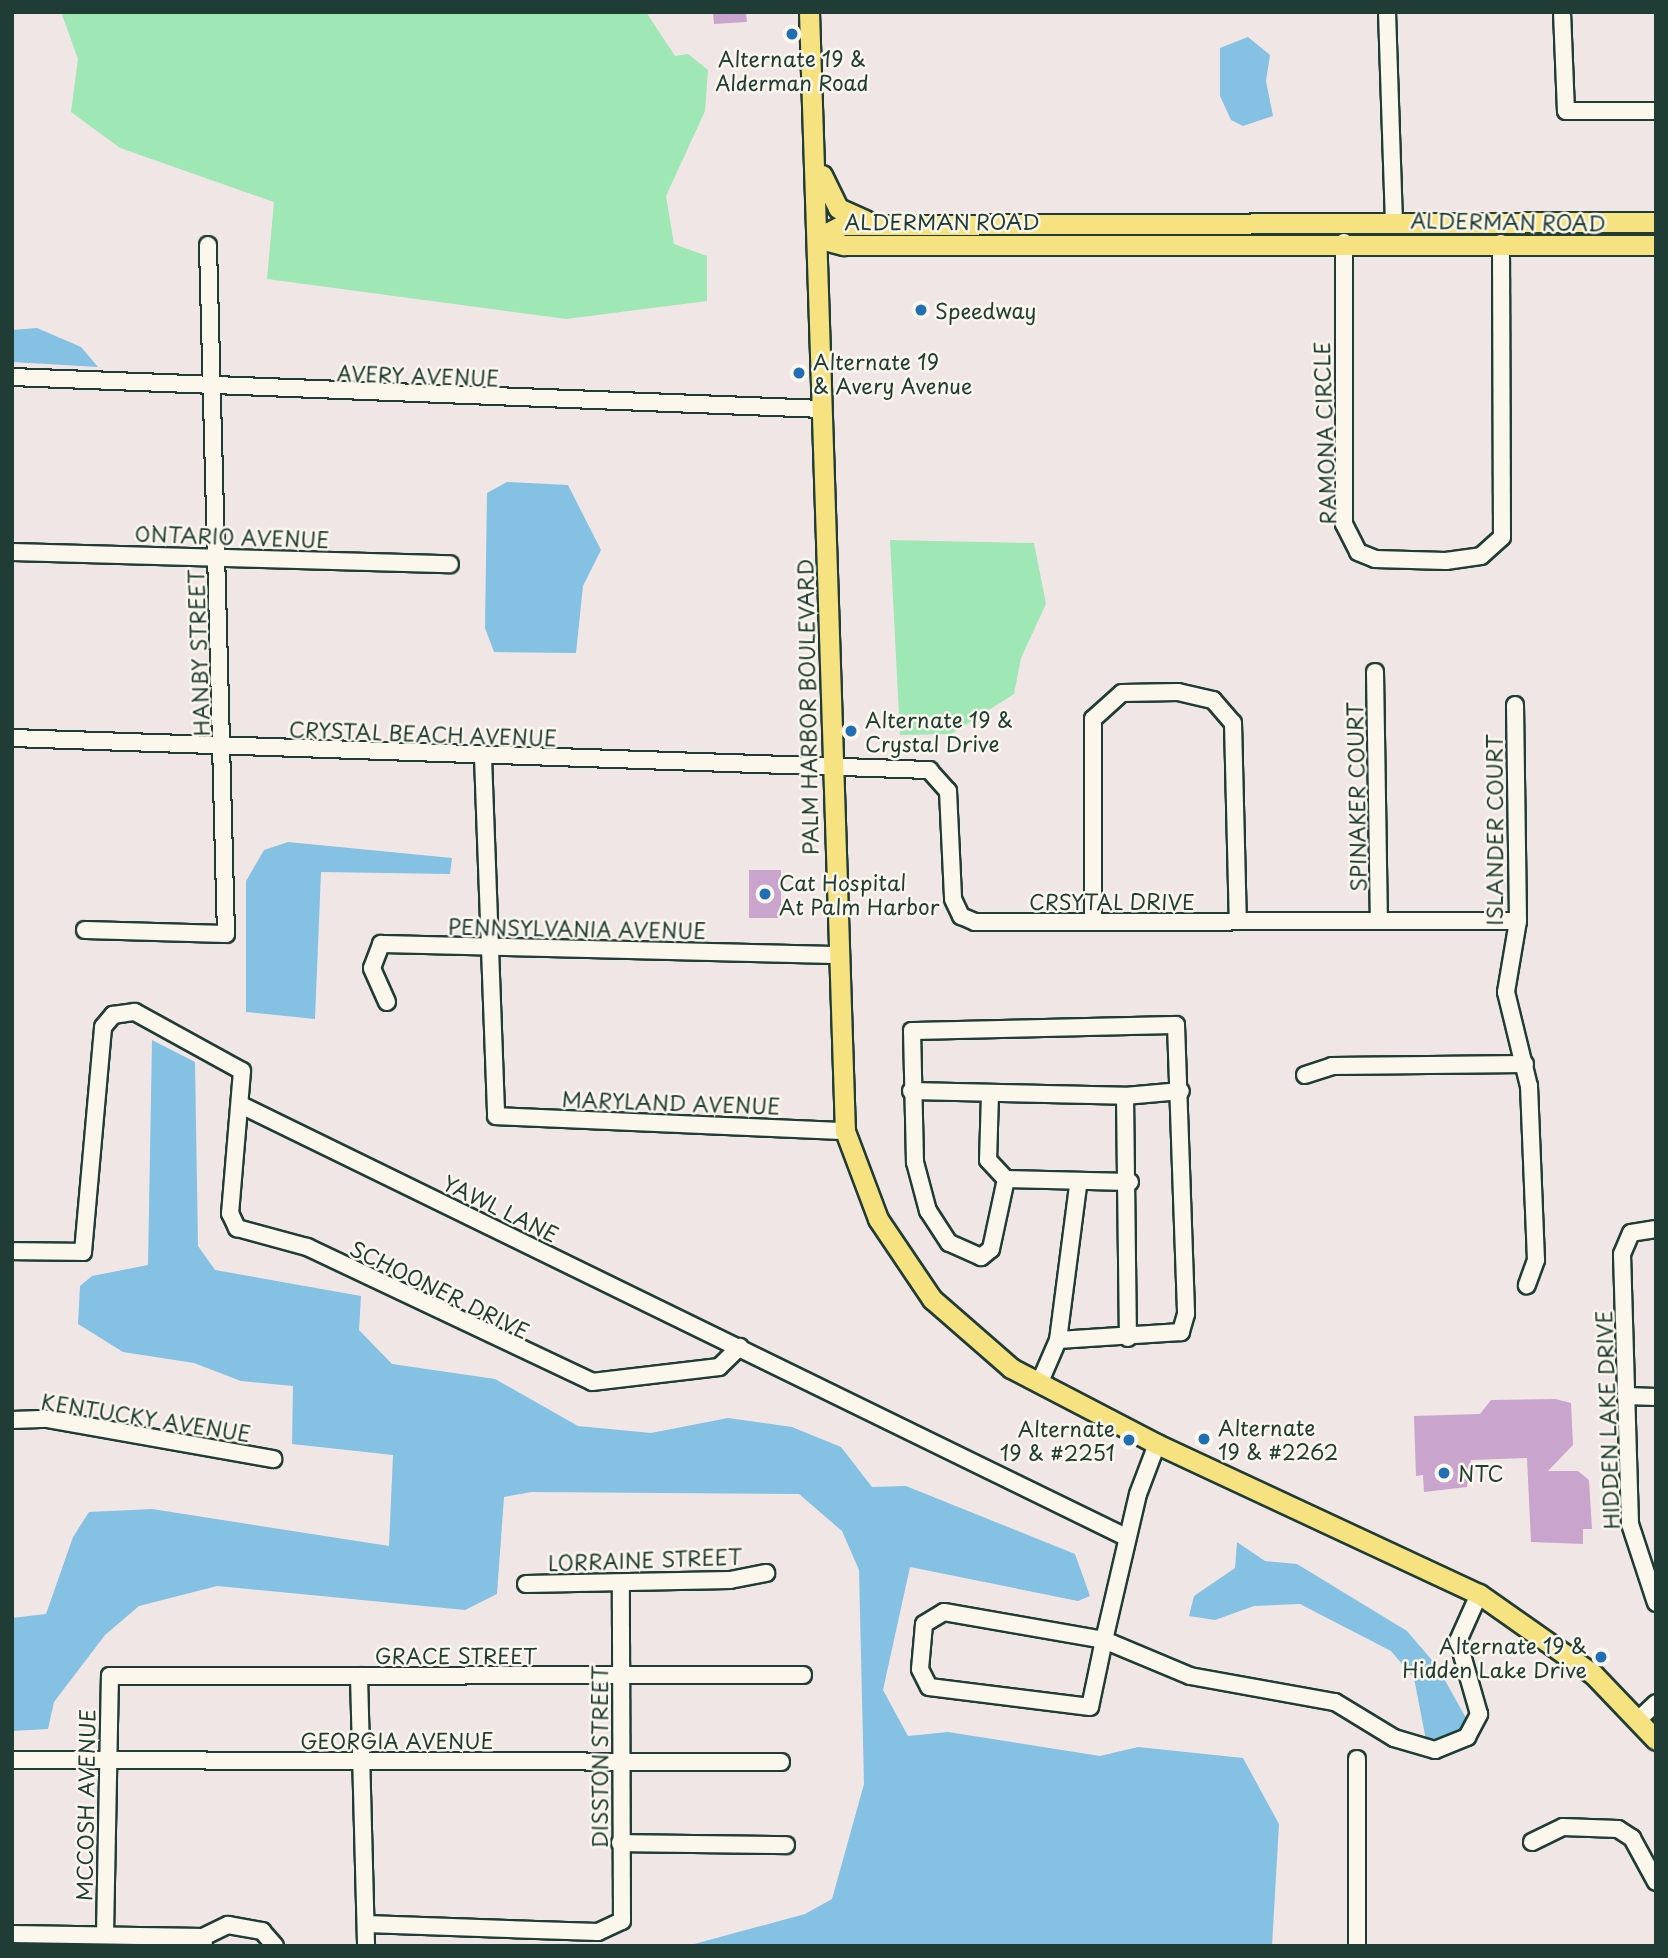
<!DOCTYPE html>
<style>
body{margin:0}
#map{position:relative;width:1668px;height:1958px;overflow:hidden;background:#f1e6e6;font-family:"Playpen Sans",sans-serif}
div>[style]{position:absolute}
.green>*{inset:0;background:#9fe7b4}
.water>*{inset:0;background:#84c1e3}
.building>*{inset:0;background:#c9a4cc}
.roads{filter:drop-shadow(2px 0 #1f3d34) drop-shadow(-2px 0 #1f3d34) drop-shadow(0 2px #1f3d34) drop-shadow(0 -2px #1f3d34)}
.minor>*{height:16px;margin:-8px;padding:0 8px;transform-origin:8px;border-radius:8px;background:#fbf7ec}
.major>*{height:19px;margin:-9.5px;padding:0 9.5px;transform-origin:9.5px;border-radius:9.5px;background:#f6e281}
.dots>*{width:19px;height:19px;translate:-50% -50%;box-sizing:border-box;border:4px solid #fbf7ec;border-radius:50%}
span{translate:-50% -50%;white-space:nowrap;text-align:center;line-height:1.15;-webkit-text-stroke:5px #fbf7ec;paint-order:stroke}
.poi-label{font-size:21px;color:#1f3d34}
.left{translate:0 -50%;text-align:left}
.right{translate:-100% -50%;text-align:right}
.street-label{font-size:21px;color:#1f3d34}
.frame{position:absolute;inset:0;border:14px solid #1f3d34;pointer-events:none}
</style>
<div id="map">
<div class="green">
<i style="clip-path:polygon(61px 12px,646px 12px,675px 56px,688px 54px,708px 70px,705px 111px,666px 196px,674px 244px,707px 256px,707px 301px,566px 319px,267px 279px,274px 202px,120px 148px,71px 112px,78px 59px)"></i>
<i style="clip-path:polygon(890px 540px,1034px 543px,1046px 604px,1021px 658px,1014px 694px,951px 734px,900px 735px)"></i>
</div>
<div class="water">
<i style="clip-path:polygon(1248px 37px,1270px 55px,1266px 81px,1273px 116px,1243px 126px,1231px 120px,1220px 96px,1220px 48px)"></i>
<i style="clip-path:polygon(37px 328px,81px 347px,98px 367px,12px 362px,12px 330px)"></i>
<i style="clip-path:polygon(507px 482px,568px 485px,601px 550px,583px 586px,576px 653px,494px 652px,485px 628px,487px 493px)"></i>
<i style="clip-path:polygon(288px 842px,452px 858px,450px 874px,321px 872px,315px 1019px,246px 1012px,246px 881px,264px 850px)"></i>
<i style="clip-path:polygon(152px 1040px,195px 1062px,198px 1246px,215px 1270px,361px 1296px,359px 1330px,392px 1364px,495px 1379px,578px 1426px,651px 1433px,728px 1418px,792px 1427px,841px 1447px,872px 1487px,906px 1486px,1075px 1554px,1090px 1596px,1078px 1601px,910px 1567px,883px 1690px,908px 1736px,948px 1732px,1100px 1756px,1138px 1747px,1243px 1758px,1279px 1824px,1272px 1946px,687px 1946px,805px 1914px,832px 1899px,864px 1784px,859px 1570px,842px 1531px,799px 1494px,531px 1492px,504px 1497px,497px 1594px,465px 1610px,217px 1586px,139px 1606px,105px 1635px,54px 1702px,48px 1729px,12px 1731px,12px 1618px,46px 1614px,73px 1537px,89px 1512px,152px 1509px,389px 1546px,393px 1455px,292px 1444px,293px 1386px,241px 1381px,194px 1363px,123px 1352px,78px 1324px,80px 1286px,92px 1276px,148px 1265px)"></i>
<i style="clip-path:polygon(1237px 1542px,1265px 1561px,1297px 1564px,1407px 1631px,1437px 1666px,1466px 1718px,1458px 1735px,1426px 1740px,1414px 1678px,1391px 1651px,1300px 1604px,1254px 1606px,1215px 1620px,1189px 1616px,1194px 1596px,1235px 1568px)"></i>
</div>
<div class="building">
<i style="clip-path:polygon(713px 12px,746px 12px,747px 22px,714px 24px)"></i>
<i style="clip-path:polygon(749px 870px,781px 870px,781px 918px,749px 918px)"></i>
<i style="clip-path:polygon(1555px 1399px,1571px 1403px,1573px 1445px,1548px 1471px,1578px 1471px,1589px 1480px,1592px 1529px,1583px 1529px,1583px 1544px,1531px 1542px,1527px 1458px,1471px 1460px,1467px 1487px,1424px 1492px,1423px 1475px,1416px 1476px,1414px 1416px,1480px 1414px,1491px 1400px)"></i>
</div>
<div class="roads">
<div class="minor">
<i style="left:1387px;top:12px;width:209px;rotate:88.1deg"></i>
<i style="left:1562px;top:12px;width:99px;rotate:87.7deg"></i>
<i style="left:1566px;top:111px;width:90px"></i>
<i style="left:1344px;top:242px;width:282px;rotate:90deg"></i>
<i style="left:1344px;top:524px;width:31px;rotate:63deg"></i>
<i style="left:1358px;top:552px;width:18px;rotate:22deg"></i>
<i style="left:1375px;top:559px;width:71px;rotate:1.6deg"></i>
<i style="left:1446px;top:561px;width:35px;rotate:-8deg"></i>
<i style="left:1481px;top:556px;width:28px;rotate:-42deg"></i>
<i style="left:1502px;top:537px;width:294px;rotate:-90.2deg"></i>
<i style="left:12px;top:377px;width:811px;rotate:2.26deg"></i>
<i style="left:12px;top:552px;width:438px;rotate:1.6deg"></i>
<i style="left:1375px;top:672px;width:248px;rotate:89.1deg"></i>
<i style="left:1515px;top:705px;width:216px;rotate:89.2deg"></i>
<i style="left:1518px;top:921px;width:72px;rotate:99.6deg"></i>
<i style="left:1506px;top:992px;width:97px;rotate:76.3deg"></i>
<i style="left:1529px;top:1086px;width:174px;rotate:87.7deg"></i>
<i style="left:1536px;top:1260px;width:27px;rotate:110deg"></i>
<i style="left:12px;top:738px;width:918px;rotate:2deg"></i>
<i style="left:929px;top:770px;width:28px;rotate:48deg"></i>
<i style="left:948px;top:791px;width:108px;rotate:87.3deg"></i>
<i style="left:953px;top:899px;width:19px;rotate:65deg"></i>
<i style="left:961px;top:916px;width:15px;rotate:23deg"></i>
<i style="left:975px;top:922px;width:543px;rotate:-0.11deg"></i>
<i style="left:483px;top:757px;width:359px;rotate:87.9deg"></i>
<i style="left:496px;top:1116px;width:349px;rotate:2.5deg"></i>
<i style="left:1093px;top:921px;width:202px;rotate:-90deg"></i>
<i style="left:1093px;top:719px;width:39px;rotate:-42deg"></i>
<i style="left:1122px;top:693px;width:56px;rotate:-1deg"></i>
<i style="left:1178px;top:692px;width:36px;rotate:13deg"></i>
<i style="left:1213px;top:700px;width:30px;rotate:49deg"></i>
<i style="left:1233px;top:723px;width:198px;rotate:88.6deg"></i>
<i style="left:85px;top:930px;width:141px;rotate:1.6deg"></i>
<i style="left:226px;top:934px;width:689px;rotate:-91.5deg"></i>
<i style="left:387px;top:1002px;width:37px;rotate:-114deg"></i>
<i style="left:372px;top:968px;width:26px;rotate:-69deg"></i>
<i style="left:381px;top:944px;width:455px;rotate:1.4deg"></i>
<i style="left:1305px;top:1075px;width:28px;rotate:-18deg"></i>
<i style="left:1332px;top:1066px;width:193px;rotate:-0.6deg"></i>
<i style="left:911px;top:1091px;width:214px;rotate:1.3deg"></i>
<i style="left:1125px;top:1096px;width:56px;rotate:-5.1deg"></i>
<i style="left:990px;top:1094px;width:66px;rotate:91.7deg"></i>
<i style="left:988px;top:1160px;width:26px;rotate:47deg"></i>
<i style="left:1006px;top:1179px;width:124px;rotate:1.4deg"></i>
<i style="left:1125px;top:1096px;width:242px;rotate:89.3deg"></i>
<i style="left:243px;top:1106px;width:983px;rotate:26.02deg"></i>
<i style="left:1006px;top:1179px;width:72px;rotate:102.1deg"></i>
<i style="left:991px;top:1249px;width:13px;rotate:141deg"></i>
<i style="left:981px;top:1257px;width:35px;rotate:-156deg"></i>
<i style="left:949px;top:1243px;width:38px;rotate:-123deg"></i>
<i style="left:928px;top:1211px;width:51px;rotate:-104.9deg"></i>
<i style="left:915px;top:1162px;width:131px;rotate:-91.3deg"></i>
<i style="left:912px;top:1031px;width:264px;rotate:-1.3deg"></i>
<i style="left:1176px;top:1025px;width:289px;rotate:88deg"></i>
<i style="left:1186px;top:1314px;width:19px;rotate:106deg"></i>
<i style="left:1181px;top:1332px;width:123px;rotate:176.3deg"></i>
<i style="left:1656px;top:1229px;width:25px;rotate:171deg"></i>
<i style="left:1631px;top:1233px;width:23px;rotate:113deg"></i>
<i style="left:1622px;top:1254px;width:270px;rotate:88.3deg"></i>
<i style="left:1630px;top:1524px;width:83px;rotate:71.8deg"></i>
<i style="left:12px;top:1251px;width:71px;rotate:0.8deg"></i>
<i style="left:83px;top:1252px;width:226px;rotate:-84.9deg"></i>
<i style="left:103px;top:1027px;width:16px;rotate:-50deg"></i>
<i style="left:113px;top:1015px;width:22px;rotate:-8deg"></i>
<i style="left:135px;top:1012px;width:122px;rotate:28.9deg"></i>
<i style="left:242px;top:1071px;width:143px;rotate:94.8deg"></i>
<i style="left:230px;top:1213px;width:17px;rotate:65deg"></i>
<i style="left:237px;top:1228px;width:73px;rotate:15.2deg"></i>
<i style="left:307px;top:1247px;width:315px;rotate:25.3deg"></i>
<i style="left:592px;top:1382px;width:128px;rotate:-6.7deg"></i>
<i style="left:719px;top:1367px;width:29px;rotate:-44deg"></i>
<i style="left:1039px;top:1384px;width:48px;rotate:-66.6deg"></i>
<i style="left:1058px;top:1340px;width:156px;rotate:-82.6deg"></i>
<i style="left:1626px;top:1396px;width:30px;rotate:2deg"></i>
<i style="left:12px;top:1420px;width:36px;rotate:-2deg"></i>
<i style="left:48px;top:1419px;width:229px;rotate:10.1deg"></i>
<i style="left:1157px;top:1444px;width:53px;rotate:110.8deg"></i>
<i style="left:1138px;top:1494px;width:150px;rotate:103.1deg"></i>
<i style="left:1104px;top:1640px;width:93px;rotate:22.7deg"></i>
<i style="left:1190px;top:1676px;width:147px;rotate:10.2deg"></i>
<i style="left:1335px;top:1702px;width:69px;rotate:31.4deg"></i>
<i style="left:1394px;top:1738px;width:43px;rotate:16.3deg"></i>
<i style="left:1435px;top:1750px;width:35px;rotate:-22deg"></i>
<i style="left:1467px;top:1737px;width:26px;rotate:-62deg"></i>
<i style="left:1479px;top:1714px;width:76px;rotate:-106deg"></i>
<i style="left:1458px;top:1641px;width:51px;rotate:-65.9deg"></i>
<i style="left:526px;top:1584px;width:204px;rotate:-1.1deg"></i>
<i style="left:730px;top:1580px;width:37px;rotate:-11deg"></i>
<i style="left:944px;top:1612px;width:162px;rotate:9.9deg"></i>
<i style="left:1104px;top:1640px;width:68px;rotate:101.8deg"></i>
<i style="left:1090px;top:1707px;width:162px;rotate:-172.9deg"></i>
<i style="left:929px;top:1687px;width:20px;rotate:-117deg"></i>
<i style="left:920px;top:1669px;width:45px;rotate:-84.9deg"></i>
<i style="left:924px;top:1624px;width:23px;rotate:-31deg"></i>
<i style="left:359px;top:1676px;width:270px;rotate:88.5deg"></i>
<i style="left:1639px;top:1719px;width:23px;rotate:-43deg"></i>
<i style="left:12px;top:1760px;width:769px;rotate:0.15deg"></i>
<i style="left:1532px;top:1842px;width:34px;rotate:-26deg"></i>
<i style="left:1563px;top:1827px;width:55px;rotate:2.1deg"></i>
<i style="left:1618px;top:1829px;width:17px;rotate:33deg"></i>
<i style="left:1632px;top:1838px;width:50px;rotate:61.4deg"></i>
<i style="left:620px;top:1843px;width:166px;rotate:0.7deg"></i>
<i style="left:366px;top:1924px;width:232px;rotate:2deg"></i>
<i style="left:598px;top:1932px;width:26px;rotate:-25deg"></i>
<i style="left:622px;top:1921px;width:338px;rotate:-90.2deg"></i>
<i style="left:12px;top:1934px;width:191px;rotate:0.9deg"></i>
<i style="left:105px;top:1934px;width:258px;rotate:-88.9deg"></i>
<i style="left:110px;top:1676px;width:693px;rotate:-0.08deg"></i>
<i style="left:204px;top:1946px;width:9px;rotate:-96deg"></i>
<i style="left:203px;top:1937px;width:28px;rotate:-26deg"></i>
<i style="left:228px;top:1925px;width:35px;rotate:10deg"></i>
<i style="left:262px;top:1931px;width:20px;rotate:49deg"></i>
<i style="left:1357px;top:1946px;width:187px;rotate:-90deg"></i>
</div>
<div class="major">
<i style="left:809px;top:12px;width:1120px;rotate:88.16deg"></i>
<i style="left:845px;top:1131px;width:94px;rotate:69.4deg"></i>
<i style="left:878px;top:1219px;width:97px;rotate:56deg"></i>
<i style="left:932px;top:1299px;width:105px;rotate:41.1deg"></i>
<i style="left:1011px;top:1368px;width:165px;rotate:27.5deg"></i>
<i style="left:1157px;top:1444px;width:355px;rotate:25deg"></i>
<i style="left:1479px;top:1594px;width:139px;rotate:35.1deg"></i>
<i style="left:1593px;top:1674px;width:91px;rotate:46.3deg"></i>
<i style="left:822px;top:175px;width:37px;rotate:64deg"></i>
<i style="left:838px;top:208px;width:30px;rotate:24deg"></i>
<i style="left:817px;top:238px;width:29px;rotate:-27deg"></i>
<i style="left:843px;top:225px;width:813px;rotate:-0.21deg"></i>
<i style="left:817px;top:238px;width:28px;rotate:15deg"></i>
<i style="left:844px;top:245px;width:812px"></i>
</div>
</div>
<div class="dots">
<i style="left:792px;top:34px;background:#1f6fb2"></i>
<i style="left:921px;top:310px;background:#1f6fb2"></i>
<i style="left:799px;top:373px;background:#1f6fb2"></i>
<i style="left:851px;top:731px;background:#1f6fb2"></i>
<i style="left:765px;top:894px;background:#1f6fb2"></i>
<i style="left:1204px;top:1439px;background:#1f6fb2"></i>
<i style="left:1129px;top:1440px;background:#1f6fb2"></i>
<i style="left:1444px;top:1473px;background:#1f6fb2"></i>
<i style="left:1601px;top:1657px;background:#1f6fb2"></i>
</div>
<div class="poi-label">
<span style="left:792px;top:70px">Alternate 19 &amp;<br>Alderman Road</span>
<span class="left" style="left:935px;top:310px">Speedway</span>
<span class="left" style="left:813px;top:373px">Alternate 19<br>&amp; Avery Avenue</span>
<span class="left" style="left:865px;top:731px">Alternate 19 &amp;<br>Crystal Drive</span>
<span class="left" style="left:779px;top:894px">Cat Hospital<br>At Palm Harbor</span>
<span class="left" style="left:1218px;top:1439px">Alternate<br>19 &amp; #2262</span>
<span class="right" style="left:1115px;top:1440px">Alternate<br>19 &amp; #2251</span>
<span class="left" style="left:1458px;top:1473px">NTC</span>
<span class="right" style="left:1587px;top:1657px">Alternate 19 &amp;<br>Hidden Lake Drive</span>
</div>
<div class="street-label">
<span style="left:942px;top:221px">ALDERMAN ROAD</span>
<span style="left:1508px;top:221px;rotate:1deg">ALDERMAN ROAD</span>
<span style="left:418px;top:375px;rotate:2deg">AVERY AVENUE</span>
<span style="left:1324px;top:433px;rotate:-92deg">RAMONA CIRCLE</span>
<span style="left:232px;top:536px;rotate:2deg">ONTARIO AVENUE</span>
<span style="left:198px;top:653px;rotate:-92deg">HANBY STREET</span>
<span style="left:807px;top:707px;rotate:-91deg">PALM HARBOR BOULEVARD</span>
<span style="left:423px;top:733px;rotate:2deg">CRYSTAL BEACH AVENUE</span>
<span style="left:1356px;top:797px;rotate:-91deg">SPINAKER COURT</span>
<span style="left:1494px;top:830px;rotate:-90deg">ISLANDER COURT</span>
<span style="left:1112px;top:901px">CRSYTAL DRIVE</span>
<span style="left:577px;top:928px;rotate:1deg">PENNSYLVANIA AVENUE</span>
<span style="left:671px;top:1102px;rotate:2deg">MARYLAND AVENUE</span>
<span style="left:501px;top:1208px;rotate:26deg">YAWL LANE</span>
<span style="left:440px;top:1289px;rotate:26deg">SCHOONER DRIVE</span>
<span style="left:146px;top:1417px;rotate:9deg">KENTUCKY AVENUE</span>
<span style="left:1607px;top:1420px;rotate:-92deg">HIDDEN LAKE DRIVE</span>
<span style="left:645px;top:1559px;rotate:-2deg">LORRAINE STREET</span>
<span style="left:456px;top:1655px">GRACE STREET</span>
<span style="left:397px;top:1740px">GEORGIA AVENUE</span>
<span style="left:599px;top:1757px;rotate:-90deg">DISSTON STREET</span>
<span style="left:85px;top:1805px;rotate:-89deg">MCCOSH AVENUE</span>
</div>
<div class="frame"></div>
</div>
